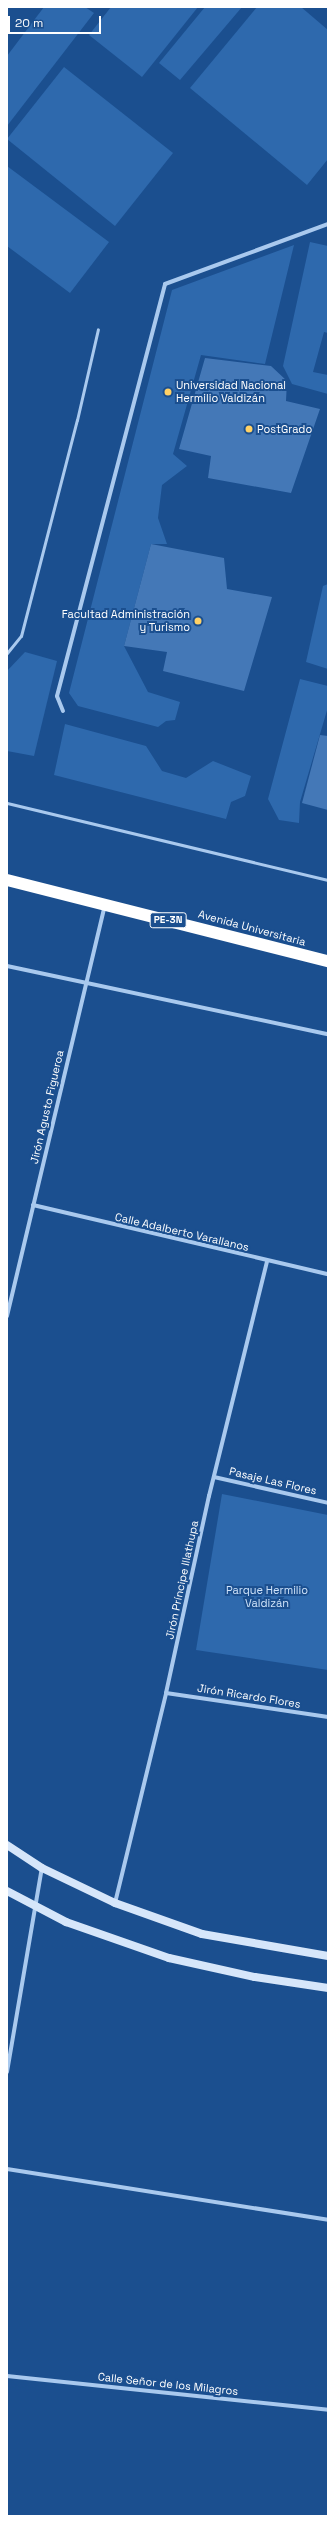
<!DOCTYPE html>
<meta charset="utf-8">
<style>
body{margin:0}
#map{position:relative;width:335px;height:2523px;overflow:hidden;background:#1b4f8f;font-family:"Space Grotesk",sans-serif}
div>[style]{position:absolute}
.green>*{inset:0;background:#2e69ad}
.building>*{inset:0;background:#4478b7}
.lane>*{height:3px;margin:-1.5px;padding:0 1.5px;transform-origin:1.5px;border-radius:1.5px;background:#a9c9ee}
.street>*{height:4px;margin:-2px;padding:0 2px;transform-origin:2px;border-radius:2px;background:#a9c9ee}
.secondary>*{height:8px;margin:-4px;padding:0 4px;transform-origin:4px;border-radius:4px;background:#d6e6fa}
.highway>*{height:12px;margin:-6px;padding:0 6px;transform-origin:6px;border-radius:6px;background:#fff}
.dots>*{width:11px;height:11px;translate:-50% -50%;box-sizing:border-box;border:2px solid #1b4f8f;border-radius:50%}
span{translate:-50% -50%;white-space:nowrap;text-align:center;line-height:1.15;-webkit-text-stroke:4px #1b4f8f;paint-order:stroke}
.shield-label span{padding:1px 3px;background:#1b4f8f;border:1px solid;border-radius:3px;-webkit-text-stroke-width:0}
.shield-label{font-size:10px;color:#fff;font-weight:700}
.poi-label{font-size:11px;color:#fff}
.left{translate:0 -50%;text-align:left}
.right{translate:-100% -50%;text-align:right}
.street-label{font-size:11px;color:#fff}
.park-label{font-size:11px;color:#cfe3fa}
.frame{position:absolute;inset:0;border:8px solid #fff;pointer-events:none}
.scale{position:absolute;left:8px;top:16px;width:93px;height:18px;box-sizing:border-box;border:2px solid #fff;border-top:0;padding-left:5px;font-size:12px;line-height:14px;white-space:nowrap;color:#fff;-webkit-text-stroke:3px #1b4f8f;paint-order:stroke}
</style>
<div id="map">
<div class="green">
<i style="clip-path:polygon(44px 7px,85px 7px,94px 13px,7px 126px,7px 56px)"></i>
<i style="clip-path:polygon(111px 7px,198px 7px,142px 77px,89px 35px)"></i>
<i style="clip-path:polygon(205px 7px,242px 7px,180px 80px,159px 63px)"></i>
<i style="clip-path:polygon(257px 7px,301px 7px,328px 30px,328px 159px,307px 185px,190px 88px)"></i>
<i style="clip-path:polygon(64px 67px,173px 153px,115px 226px,7px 139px)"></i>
<i style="clip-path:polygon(7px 166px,109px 242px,70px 293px,7px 246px)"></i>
<i style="clip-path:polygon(310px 242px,328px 246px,328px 333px,324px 332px,313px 372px,328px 375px,328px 394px,292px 384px,283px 366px)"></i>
<i style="clip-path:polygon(294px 245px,265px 364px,201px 355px,173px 454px,187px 466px,162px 485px,158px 518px,167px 544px,151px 544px,124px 646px,148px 692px,180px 702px,175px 720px,166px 721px,158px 727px,78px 706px,69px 693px,172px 290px)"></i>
<i style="clip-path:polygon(328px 584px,328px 669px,306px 662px,323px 586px)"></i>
<i style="clip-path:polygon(25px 652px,57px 661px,34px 756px,7px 751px,7px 671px)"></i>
<i style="clip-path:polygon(300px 679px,328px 686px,328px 707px,300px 802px,299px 823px,279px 820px,268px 799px)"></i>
<i style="clip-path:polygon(65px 724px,146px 746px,162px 771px,186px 778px,213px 761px,251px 776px,245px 796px,231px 802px,226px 819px,54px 775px)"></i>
<i style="clip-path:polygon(222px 1494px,328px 1515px,328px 1670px,196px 1650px)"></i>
</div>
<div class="building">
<i style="clip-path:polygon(205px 358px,271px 366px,287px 381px,286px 401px,320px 409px,291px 493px,208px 478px,211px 456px,179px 449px)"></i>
<i style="clip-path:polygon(151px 544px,224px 558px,227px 589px,272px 597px,244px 691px,163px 671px,167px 652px,124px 646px)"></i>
<i style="clip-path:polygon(320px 735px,328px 736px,328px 810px,302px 803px)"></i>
</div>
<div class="lane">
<i style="left:7px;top:653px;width:22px;rotate:-51deg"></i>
<i style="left:21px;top:636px;width:223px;rotate:-75.5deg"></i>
<i style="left:77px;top:420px;width:93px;rotate:-77deg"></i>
<i style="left:7px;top:803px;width:330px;rotate:13.5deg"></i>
</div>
<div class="street">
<i style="left:63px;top:711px;width:16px;rotate:-112deg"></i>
<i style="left:57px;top:696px;width:426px;rotate:-75.3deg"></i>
<i style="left:165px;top:284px;width:174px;rotate:-20.2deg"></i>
<i style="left:7px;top:966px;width:328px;rotate:12deg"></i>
<i style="left:33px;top:1205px;width:303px;rotate:13.2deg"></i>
<i style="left:7px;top:1316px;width:422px;rotate:-76.6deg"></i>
<i style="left:214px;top:1477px;width:117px;rotate:12.8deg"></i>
<i style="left:166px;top:1693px;width:164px;rotate:8.4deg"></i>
<i style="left:115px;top:1903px;width:216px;rotate:-76.3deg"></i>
<i style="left:166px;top:1693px;width:202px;rotate:-77.7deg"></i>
<i style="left:209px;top:1496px;width:242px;rotate:-76.1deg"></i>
<i style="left:7px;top:2072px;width:207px;rotate:-80.3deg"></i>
<i style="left:7px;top:2169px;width:325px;rotate:9deg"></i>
<i style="left:7px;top:2376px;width:323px;rotate:6deg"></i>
</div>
<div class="secondary">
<i style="left:7px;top:1845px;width:42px;rotate:33.3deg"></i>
<i style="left:42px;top:1868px;width:81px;rotate:25.6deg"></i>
<i style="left:115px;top:1903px;width:92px;rotate:19.6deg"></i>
<i style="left:202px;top:1934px;width:128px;rotate:9.9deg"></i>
<i style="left:7px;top:1891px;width:67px;rotate:27.7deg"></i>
<i style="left:66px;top:1922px;width:109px;rotate:19.3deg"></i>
<i style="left:169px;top:1958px;width:88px;rotate:12.5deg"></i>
<i style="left:255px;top:1977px;width:74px;rotate:8.6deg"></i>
</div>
<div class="highway">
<i style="left:7px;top:880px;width:331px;rotate:14.2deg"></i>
</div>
<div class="dots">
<i style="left:168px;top:392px;background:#ffd166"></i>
<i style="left:249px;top:429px;background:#ffd166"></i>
<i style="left:198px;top:621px;background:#ffd166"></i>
</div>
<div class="shield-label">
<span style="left:168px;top:920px">PE-3N</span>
</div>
<div class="poi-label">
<span class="left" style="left:176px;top:392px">Universidad Nacional<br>Hermilio Valdizán</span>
<span class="left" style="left:257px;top:429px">PostGrado</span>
<span class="right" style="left:190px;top:621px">Facultad Administración<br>y Turismo</span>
</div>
<div class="street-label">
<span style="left:252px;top:928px;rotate:15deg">Avenida Universitaria</span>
<span style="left:47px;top:1107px;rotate:-77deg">Jirón Agusto Figueroa</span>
<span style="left:182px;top:1232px;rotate:13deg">Calle Adalberto Varallanos</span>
<span style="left:273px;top:1481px;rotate:13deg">Pasaje Las Flores</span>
<span style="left:182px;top:1580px;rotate:-78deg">Jirón Príncipe Illathupa</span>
<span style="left:249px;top:1696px;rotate:9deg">Jirón Ricardo Flores</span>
<span style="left:168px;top:2384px;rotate:6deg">Calle Señor de los Milagros</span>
</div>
<div class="park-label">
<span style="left:267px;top:1597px">Parque Hermilio<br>Valdizán</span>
</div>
<div class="frame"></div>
<div class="scale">20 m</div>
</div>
